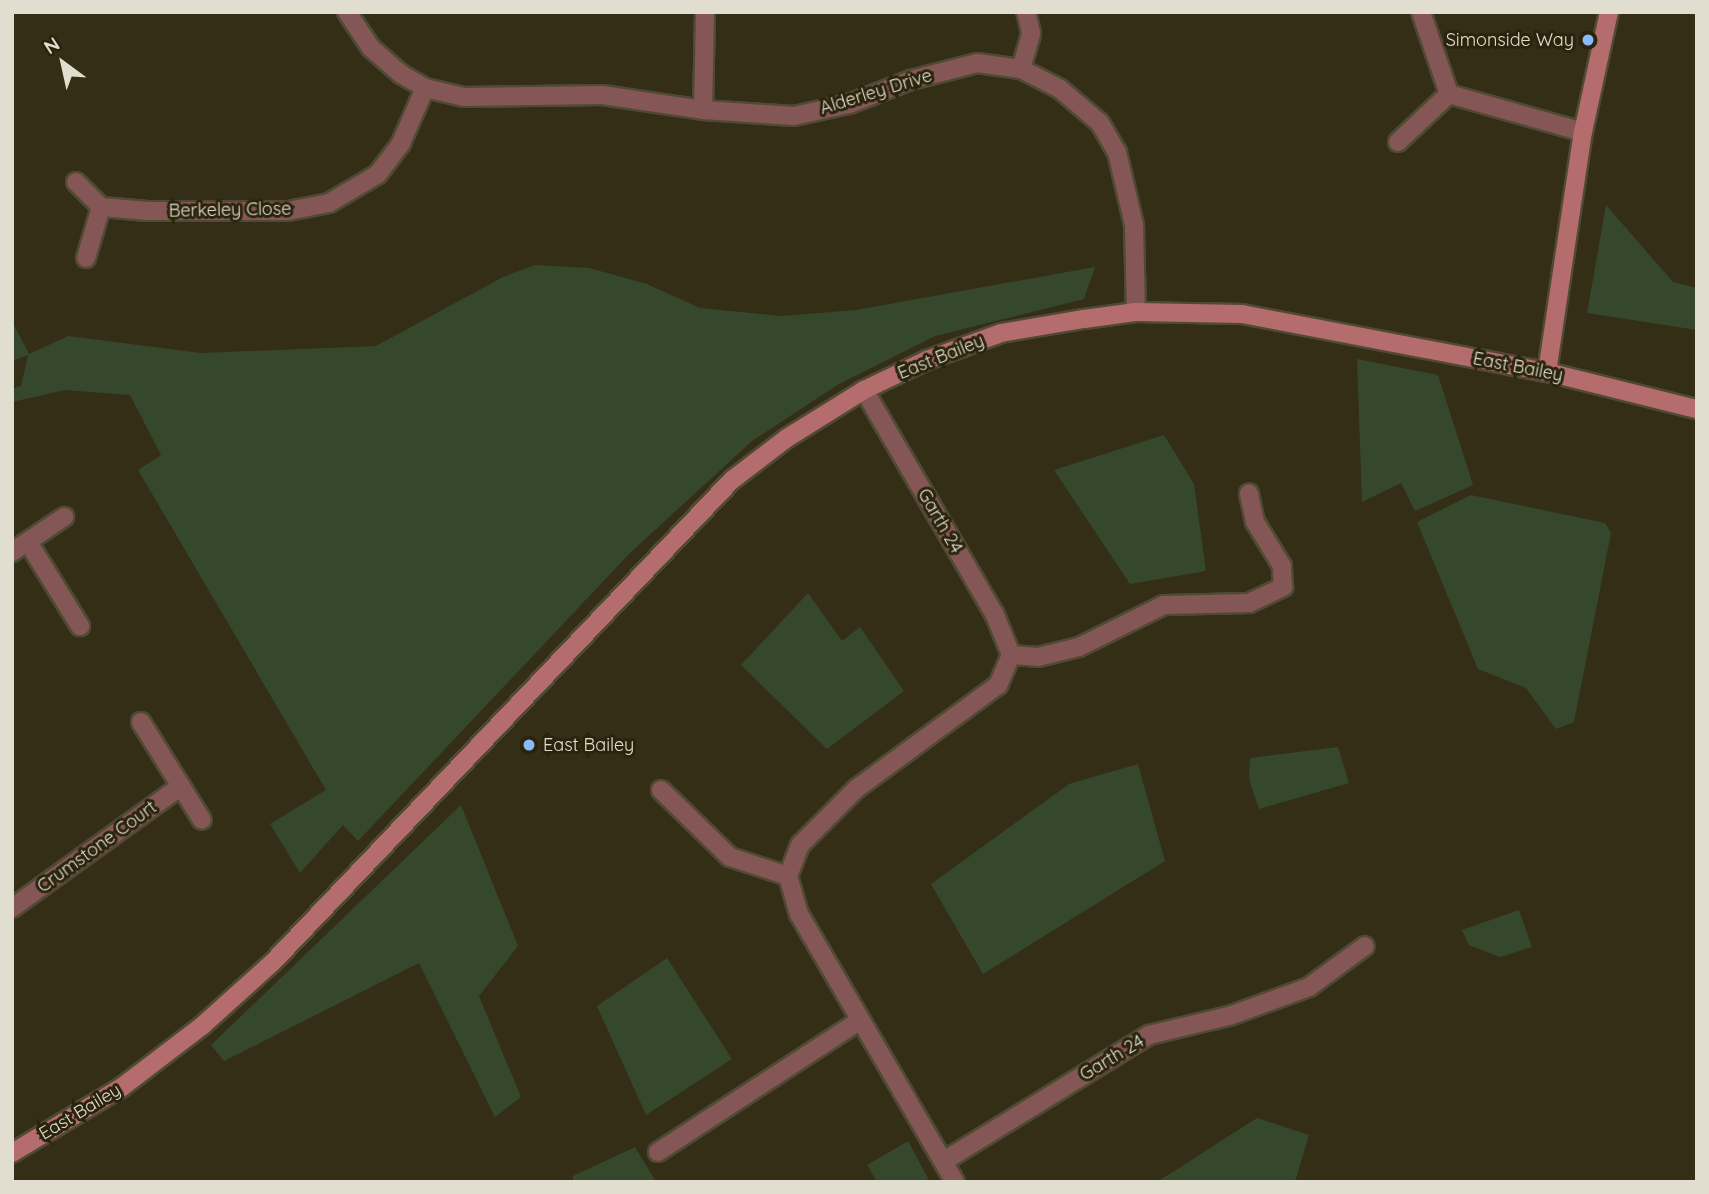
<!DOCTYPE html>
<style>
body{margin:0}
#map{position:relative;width:1709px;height:1194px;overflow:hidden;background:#342e16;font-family:Quicksand,sans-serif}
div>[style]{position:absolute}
.green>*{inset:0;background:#36482b}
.roads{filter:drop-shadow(2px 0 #504a34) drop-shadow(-2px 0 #504a34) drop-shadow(0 2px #504a34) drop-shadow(0 -2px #504a34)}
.street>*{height:18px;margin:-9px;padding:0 9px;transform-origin:9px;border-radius:9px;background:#845756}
.secondary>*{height:18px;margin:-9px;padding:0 9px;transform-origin:9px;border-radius:9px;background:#b46c6c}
.dots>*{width:19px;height:19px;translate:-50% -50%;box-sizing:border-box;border:4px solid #2a240c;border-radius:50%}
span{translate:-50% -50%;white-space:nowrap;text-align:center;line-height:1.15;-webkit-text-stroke:6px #2a240c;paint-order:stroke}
.poi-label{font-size:18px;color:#e1ddcf}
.right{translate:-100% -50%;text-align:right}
.left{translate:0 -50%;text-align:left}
.street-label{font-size:18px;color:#e1ddcf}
.frame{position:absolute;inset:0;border:14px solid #e1ddcf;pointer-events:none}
.north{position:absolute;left:28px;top:28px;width:70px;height:70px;-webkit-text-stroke:5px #2a240c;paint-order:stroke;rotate:327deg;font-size:19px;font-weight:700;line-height:28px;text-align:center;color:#e1ddcf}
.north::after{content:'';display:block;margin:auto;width:24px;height:32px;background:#e1ddcf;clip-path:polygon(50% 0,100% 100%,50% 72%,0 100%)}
</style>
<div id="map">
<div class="green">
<i style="clip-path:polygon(1606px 205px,1673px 282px,1697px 288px,1697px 330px,1587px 313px)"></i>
<i style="clip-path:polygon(535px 265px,589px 268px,647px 284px,700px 308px,781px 316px,856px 310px,1095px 267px,1084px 299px,935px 336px,839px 384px,752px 441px,630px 553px,358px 841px,343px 825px,300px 873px,270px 824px,326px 790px,138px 470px,161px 455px,130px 395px,65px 390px,12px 402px,12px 389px,21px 386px,28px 355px,12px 361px,12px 321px,29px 354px,68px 336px,201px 353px,376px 346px,503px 277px)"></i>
<i style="clip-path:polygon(1357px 359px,1438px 375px,1473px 485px,1415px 511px,1401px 483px,1362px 502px)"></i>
<i style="clip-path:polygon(1164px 435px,1194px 484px,1206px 571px,1130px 584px,1054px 470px)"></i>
<i style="clip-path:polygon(1471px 495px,1605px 523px,1611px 533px,1574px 722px,1556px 729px,1526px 688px,1478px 669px,1417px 522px)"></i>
<i style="clip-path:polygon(808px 593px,842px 641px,860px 627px,904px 691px,827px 749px,741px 665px)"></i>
<i style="clip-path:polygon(1338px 747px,1349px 783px,1259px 809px,1249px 779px,1250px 758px)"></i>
<i style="clip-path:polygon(1138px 764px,1165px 861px,983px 974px,931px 884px,1069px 784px)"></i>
<i style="clip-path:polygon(461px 805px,518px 946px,479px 996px,521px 1097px,495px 1117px,419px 963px,224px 1061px,211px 1045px)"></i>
<i style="clip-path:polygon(1519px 910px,1532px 947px,1500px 957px,1469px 945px,1462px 930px)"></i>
<i style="clip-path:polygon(667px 958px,732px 1059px,646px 1115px,597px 1006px)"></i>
<i style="clip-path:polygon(1257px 1118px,1309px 1135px,1295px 1182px,1157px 1182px)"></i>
<i style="clip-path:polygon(908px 1141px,930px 1182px,877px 1182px,867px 1165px)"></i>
<i style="clip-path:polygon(635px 1147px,656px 1182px,573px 1182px,573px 1176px)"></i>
</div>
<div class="roads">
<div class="street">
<i style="left:347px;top:12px;width:43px;rotate:56.3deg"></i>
<i style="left:371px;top:48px;width:40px;rotate:41deg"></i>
<i style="left:401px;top:74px;width:28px;rotate:30deg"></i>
<i style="left:425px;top:88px;width:40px;rotate:13deg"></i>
<i style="left:464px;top:97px;width:138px;rotate:-0.8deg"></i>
<i style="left:602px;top:95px;width:102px;rotate:8.4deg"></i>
<i style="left:703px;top:110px;width:91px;rotate:3.8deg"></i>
<i style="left:794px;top:116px;width:56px;rotate:-12.3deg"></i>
<i style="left:849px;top:104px;width:66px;rotate:-21.2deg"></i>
<i style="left:911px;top:80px;width:68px;rotate:-14.4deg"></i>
<i style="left:977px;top:63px;width:44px;rotate:7.8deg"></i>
<i style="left:1021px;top:69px;width:44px;rotate:27.1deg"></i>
<i style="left:1060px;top:89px;width:52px;rotate:40.4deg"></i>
<i style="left:1100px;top:123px;width:34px;rotate:60deg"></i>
<i style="left:1117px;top:152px;width:75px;rotate:76.9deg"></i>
<i style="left:1134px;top:225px;width:87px;rotate:88.7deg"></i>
<i style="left:1421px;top:12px;width:87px;rotate:71.1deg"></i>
<i style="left:1021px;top:69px;width:37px;rotate:-74deg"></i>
<i style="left:1031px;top:33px;width:22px;rotate:-103deg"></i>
<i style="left:703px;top:110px;width:98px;rotate:-88.8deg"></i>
<i style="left:1398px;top:142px;width:70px;rotate:-43.3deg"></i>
<i style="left:1449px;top:94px;width:139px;rotate:15.8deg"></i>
<i style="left:76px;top:182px;width:35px;rotate:45deg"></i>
<i style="left:101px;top:207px;width:47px;rotate:4.9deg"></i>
<i style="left:148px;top:211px;width:140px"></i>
<i style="left:288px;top:211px;width:42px;rotate:-11deg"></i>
<i style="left:329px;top:203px;width:57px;rotate:-30.6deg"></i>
<i style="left:378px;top:174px;width:39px;rotate:-53deg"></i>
<i style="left:401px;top:143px;width:60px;rotate:-66.4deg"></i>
<i style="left:86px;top:258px;width:53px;rotate:-73.6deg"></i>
<i style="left:864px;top:390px;width:260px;rotate:59.8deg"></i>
<i style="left:995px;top:615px;width:43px;rotate:68.2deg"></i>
<i style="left:1011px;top:655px;width:33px;rotate:113deg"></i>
<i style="left:998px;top:685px;width:176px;rotate:143.8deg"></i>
<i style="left:856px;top:789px;width:79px;rotate:135deg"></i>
<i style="left:800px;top:845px;width:33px;rotate:111deg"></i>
<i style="left:788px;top:876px;width:40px;rotate:74deg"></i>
<i style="left:799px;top:914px;width:310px;rotate:59.8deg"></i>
<i style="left:28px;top:542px;width:99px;rotate:58.2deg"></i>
<i style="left:12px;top:552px;width:63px;rotate:-33.9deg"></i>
<i style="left:1011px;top:655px;width:27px;rotate:4deg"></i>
<i style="left:1038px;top:657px;width:42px;rotate:-13.7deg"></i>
<i style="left:1079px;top:647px;width:95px;rotate:-26.3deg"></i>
<i style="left:1164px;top:605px;width:85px;rotate:-1.3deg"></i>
<i style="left:1249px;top:603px;width:38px;rotate:-25deg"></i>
<i style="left:1283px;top:587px;width:21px;rotate:-93deg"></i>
<i style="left:1282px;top:566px;width:52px;rotate:-121.5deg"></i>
<i style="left:1255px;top:522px;width:29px;rotate:-102deg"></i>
<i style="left:141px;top:722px;width:115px;rotate:58.1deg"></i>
<i style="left:661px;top:790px;width:96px;rotate:44.2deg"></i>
<i style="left:730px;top:857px;width:61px;rotate:18.1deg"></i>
<i style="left:12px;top:908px;width:208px;rotate:-35.8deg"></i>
<i style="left:658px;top:1152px;width:240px;rotate:-33.1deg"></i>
<i style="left:944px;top:1161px;width:241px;rotate:-31.6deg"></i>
<i style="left:1149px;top:1035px;width:85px;rotate:-13.5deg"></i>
<i style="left:1232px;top:1015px;width:82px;rotate:-20deg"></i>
<i style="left:1309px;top:987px;width:69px;rotate:-36.2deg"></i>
</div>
<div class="secondary">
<i style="left:1547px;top:372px;width:243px;rotate:-81.5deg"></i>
<i style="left:1583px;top:132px;width:123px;rotate:-77.8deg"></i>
<i style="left:12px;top:1153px;width:128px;rotate:-31deg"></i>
<i style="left:122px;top:1087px;width:102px;rotate:-37.4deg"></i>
<i style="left:203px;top:1025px;width:94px;rotate:-42deg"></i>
<i style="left:273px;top:962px;width:666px;rotate:-46.4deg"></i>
<i style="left:732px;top:480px;width:69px;rotate:-37.4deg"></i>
<i style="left:787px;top:438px;width:91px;rotate:-31.9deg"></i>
<i style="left:864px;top:390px;width:70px;rotate:-25.5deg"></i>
<i style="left:927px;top:360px;width:79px;rotate:-20deg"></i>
<i style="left:1001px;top:333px;width:84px;rotate:-9.6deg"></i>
<i style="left:1084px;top:319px;width:52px;rotate:-7.7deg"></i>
<i style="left:1136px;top:312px;width:106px;rotate:1.1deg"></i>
<i style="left:1242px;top:314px;width:310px;rotate:10.8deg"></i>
<i style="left:1547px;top:372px;width:154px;rotate:13.9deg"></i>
</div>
</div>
<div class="dots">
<i style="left:1588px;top:40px;background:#8abafc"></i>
<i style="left:529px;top:745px;background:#8abafc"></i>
</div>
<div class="poi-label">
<span class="right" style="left:1574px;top:40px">Simonside Way</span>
<span class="left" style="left:543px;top:745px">East Bailey</span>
</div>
<div class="street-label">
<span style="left:876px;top:92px;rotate:-17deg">Alderley Drive</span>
<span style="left:230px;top:210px;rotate:-1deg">Berkeley Close</span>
<span style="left:941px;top:357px;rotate:-22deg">East Bailey</span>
<span style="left:1518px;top:367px;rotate:11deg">East Bailey</span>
<span style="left:940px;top:521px;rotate:60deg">Garth 24</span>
<span style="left:97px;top:847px;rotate:-36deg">Crumstone Court</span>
<span style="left:1112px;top:1058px;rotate:-31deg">Garth 24</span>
<span style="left:80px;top:1112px;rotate:-31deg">East Bailey</span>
</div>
<div class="frame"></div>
<div class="north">N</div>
</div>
